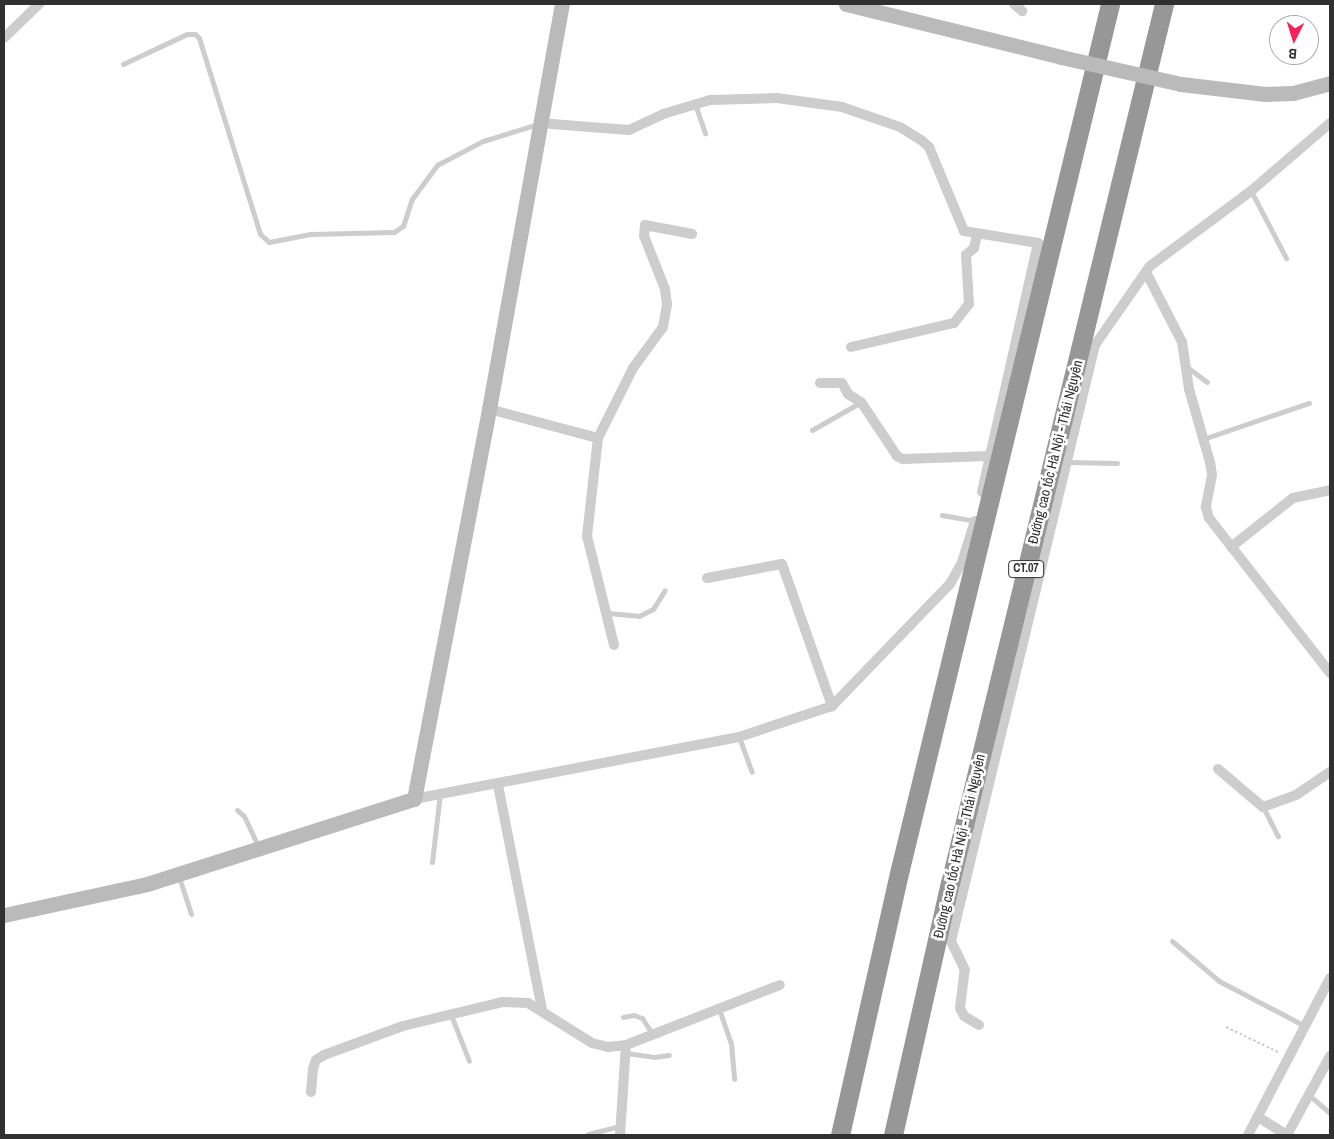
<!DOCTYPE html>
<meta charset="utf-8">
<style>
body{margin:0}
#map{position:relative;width:1334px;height:1139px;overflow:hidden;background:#fff;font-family:"Archivo Narrow",sans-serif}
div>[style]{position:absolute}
.path>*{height:2px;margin-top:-1px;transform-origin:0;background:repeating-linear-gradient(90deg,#cdcdcd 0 2.5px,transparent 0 5px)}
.lane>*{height:5px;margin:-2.5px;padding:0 2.5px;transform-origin:2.5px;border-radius:2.5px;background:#cdcdcd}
.street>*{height:10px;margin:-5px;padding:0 5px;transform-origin:5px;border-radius:5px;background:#cdcdcd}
.secondary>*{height:15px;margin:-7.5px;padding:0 7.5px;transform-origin:7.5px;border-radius:7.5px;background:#bababa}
.highway>*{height:19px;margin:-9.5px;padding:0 9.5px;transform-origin:9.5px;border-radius:9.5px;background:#979797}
.secondary-bridge>*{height:15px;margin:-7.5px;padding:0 7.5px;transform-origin:7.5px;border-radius:7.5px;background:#bababa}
span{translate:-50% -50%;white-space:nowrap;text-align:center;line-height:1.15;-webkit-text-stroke:5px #fff;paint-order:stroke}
.shield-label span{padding:1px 4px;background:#fff;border:1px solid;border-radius:4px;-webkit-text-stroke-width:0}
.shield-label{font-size:12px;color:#303030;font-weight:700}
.street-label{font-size:14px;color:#303030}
.frame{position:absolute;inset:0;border:5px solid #303030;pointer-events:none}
.north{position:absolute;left:1269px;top:15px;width:50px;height:50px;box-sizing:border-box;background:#fff;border:1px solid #acacac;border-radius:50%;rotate:185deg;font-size:14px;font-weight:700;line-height:20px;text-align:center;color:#303030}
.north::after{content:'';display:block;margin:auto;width:18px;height:22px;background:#f62358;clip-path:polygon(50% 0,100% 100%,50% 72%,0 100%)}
</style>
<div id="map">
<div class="path">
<i style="left:1226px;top:1027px;width:58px;rotate:25.7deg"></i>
</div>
<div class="lane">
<i style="left:123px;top:64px;width:71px;rotate:-25.1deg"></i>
<i style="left:187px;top:34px;width:8px"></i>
<i style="left:195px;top:34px;width:6px;rotate:45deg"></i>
<i style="left:199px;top:38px;width:205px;rotate:72.7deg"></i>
<i style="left:260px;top:234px;width:12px;rotate:42deg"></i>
<i style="left:269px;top:242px;width:42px;rotate:-11deg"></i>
<i style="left:310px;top:234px;width:84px;rotate:-1.4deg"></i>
<i style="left:394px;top:232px;width:11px;rotate:-34deg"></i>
<i style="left:403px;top:226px;width:28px;rotate:-72deg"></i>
<i style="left:412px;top:199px;width:42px;rotate:-53.7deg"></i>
<i style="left:437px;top:165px;width:52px;rotate:-27.6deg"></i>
<i style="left:483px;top:141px;width:58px;rotate:-17.2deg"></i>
<i style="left:695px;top:104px;width:31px;rotate:71deg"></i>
<i style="left:1251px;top:191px;width:76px;rotate:62.4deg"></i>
<i style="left:1187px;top:367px;width:25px;rotate:37deg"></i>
<i style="left:812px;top:430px;width:56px;rotate:-29.7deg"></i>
<i style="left:1203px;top:439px;width:112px;rotate:-18.8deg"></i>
<i style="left:1067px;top:462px;width:50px;rotate:1.1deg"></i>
<i style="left:942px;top:515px;width:34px;rotate:10deg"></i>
<i style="left:607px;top:613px;width:32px;rotate:5deg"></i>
<i style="left:639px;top:616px;width:16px;rotate:-27deg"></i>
<i style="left:653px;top:609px;width:22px;rotate:-58deg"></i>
<i style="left:739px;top:737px;width:37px;rotate:70deg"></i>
<i style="left:1263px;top:807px;width:33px;rotate:63deg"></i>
<i style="left:237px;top:810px;width:9px;rotate:41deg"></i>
<i style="left:244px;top:816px;width:33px;rotate:65deg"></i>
<i style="left:432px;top:862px;width:69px;rotate:-83.4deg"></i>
<i style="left:179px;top:877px;width:39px;rotate:72deg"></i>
<i style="left:1172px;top:941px;width:62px;rotate:40.4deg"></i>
<i style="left:1219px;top:981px;width:97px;rotate:27.6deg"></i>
<i style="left:719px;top:1009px;width:36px;rotate:71deg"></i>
<i style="left:731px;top:1043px;width:36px;rotate:85deg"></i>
<i style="left:451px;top:1015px;width:49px;rotate:68.6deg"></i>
<i style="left:623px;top:1017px;width:11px;rotate:-10deg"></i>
<i style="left:634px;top:1015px;width:9px;rotate:21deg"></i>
<i style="left:642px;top:1018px;width:20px;rotate:57deg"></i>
<i style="left:626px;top:1053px;width:28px;rotate:8deg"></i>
<i style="left:654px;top:1057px;width:15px;rotate:-8deg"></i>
<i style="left:1309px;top:1095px;width:28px;rotate:41deg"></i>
<i style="left:588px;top:1134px;width:34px;rotate:-14deg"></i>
</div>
<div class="street">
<i style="left:1014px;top:4px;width:11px;rotate:41deg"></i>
<i style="left:4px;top:38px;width:49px;rotate:-44.2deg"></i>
<i style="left:539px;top:123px;width:90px;rotate:4.4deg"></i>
<i style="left:629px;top:130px;width:38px;rotate:-25deg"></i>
<i style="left:663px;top:114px;width:49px;rotate:-16.6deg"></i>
<i style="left:710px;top:100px;width:67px;rotate:-1.7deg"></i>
<i style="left:777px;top:98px;width:66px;rotate:7.9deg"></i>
<i style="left:842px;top:107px;width:61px;rotate:19deg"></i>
<i style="left:900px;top:127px;width:25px;rotate:32deg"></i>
<i style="left:921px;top:140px;width:11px;rotate:41deg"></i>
<i style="left:929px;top:147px;width:91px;rotate:67.4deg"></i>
<i style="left:964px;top:231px;width:75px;rotate:9.2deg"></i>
<i style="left:1038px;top:243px;width:255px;rotate:102.7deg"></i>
<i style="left:1146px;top:272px;width:79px;rotate:62.8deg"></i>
<i style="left:1182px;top:342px;width:48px;rotate:81.5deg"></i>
<i style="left:1189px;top:389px;width:76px;rotate:74deg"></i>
<i style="left:1210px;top:462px;width:13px;rotate:81deg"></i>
<i style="left:1212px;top:475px;width:33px;rotate:101deg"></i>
<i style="left:1206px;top:507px;width:11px;rotate:75deg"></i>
<i style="left:1209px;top:518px;width:197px;rotate:52deg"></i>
<i style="left:851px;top:347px;width:106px;rotate:-13.1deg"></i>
<i style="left:954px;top:323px;width:24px;rotate:-52deg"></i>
<i style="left:969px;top:304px;width:49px;rotate:-93.5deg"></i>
<i style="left:966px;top:255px;width:11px;rotate:-41deg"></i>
<i style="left:974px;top:248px;width:13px;rotate:-77deg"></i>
<i style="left:820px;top:383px;width:22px"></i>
<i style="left:842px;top:383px;width:13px;rotate:61deg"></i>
<i style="left:848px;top:394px;width:15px;rotate:32deg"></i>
<i style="left:861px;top:402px;width:65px;rotate:56.3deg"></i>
<i style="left:897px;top:456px;width:7px;rotate:27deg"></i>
<i style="left:903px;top:459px;width:86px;rotate:-2deg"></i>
<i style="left:489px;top:409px;width:113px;rotate:14.9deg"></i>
<i style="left:1231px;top:547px;width:79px;rotate:-38.3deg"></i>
<i style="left:1293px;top:498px;width:38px;rotate:-12deg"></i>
<i style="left:707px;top:578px;width:76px;rotate:-10.6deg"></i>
<i style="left:782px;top:564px;width:151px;rotate:70.6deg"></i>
<i style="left:614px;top:645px;width:112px;rotate:-103.9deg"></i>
<i style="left:587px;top:536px;width:99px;rotate:-83.6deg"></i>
<i style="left:598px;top:438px;width:78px;rotate:-63.4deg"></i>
<i style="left:633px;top:368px;width:51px;rotate:-53.8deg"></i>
<i style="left:663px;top:327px;width:23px;rotate:-80deg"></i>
<i style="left:667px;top:304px;width:15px;rotate:-98deg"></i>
<i style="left:665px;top:289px;width:57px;rotate:-111.6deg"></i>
<i style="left:644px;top:236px;width:11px;rotate:-85deg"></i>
<i style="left:645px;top:225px;width:48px;rotate:10.8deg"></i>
<i style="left:1218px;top:769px;width:59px;rotate:40.2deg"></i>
<i style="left:1263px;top:807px;width:35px;rotate:-20deg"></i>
<i style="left:1296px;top:795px;width:41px;rotate:-34.1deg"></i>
<i style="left:498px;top:785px;width:229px;rotate:78.9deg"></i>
<i style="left:414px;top:799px;width:331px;rotate:-10.8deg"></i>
<i style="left:739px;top:737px;width:98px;rotate:-18.4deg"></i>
<i style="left:832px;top:706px;width:170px;rotate:-46deg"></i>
<i style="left:950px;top:584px;width:25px;rotate:-61deg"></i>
<i style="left:962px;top:562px;width:43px;rotate:-72.4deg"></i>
<i style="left:979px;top:1025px;width:17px;rotate:-149deg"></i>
<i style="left:964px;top:1016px;width:9px;rotate:-117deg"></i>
<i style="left:960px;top:1008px;width:38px;rotate:-83deg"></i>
<i style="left:965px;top:970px;width:32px;rotate:-116deg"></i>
<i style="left:951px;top:941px;width:613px;rotate:-76.42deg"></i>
<i style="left:1095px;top:345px;width:96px;rotate:-55.2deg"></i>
<i style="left:1150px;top:266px;width:126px;rotate:-36.6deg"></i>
<i style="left:1251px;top:191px;width:104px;rotate:-40.7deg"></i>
<i style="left:311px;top:1092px;width:23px;rotate:-85deg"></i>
<i style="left:313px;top:1069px;width:9px;rotate:-72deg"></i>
<i style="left:316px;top:1060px;width:9px;rotate:-32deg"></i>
<i style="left:324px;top:1055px;width:84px;rotate:-20.2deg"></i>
<i style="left:403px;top:1026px;width:102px;rotate:-13.6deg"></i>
<i style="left:502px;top:1002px;width:26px;rotate:2deg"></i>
<i style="left:528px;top:1003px;width:75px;rotate:32deg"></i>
<i style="left:592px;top:1043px;width:16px;rotate:14deg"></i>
<i style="left:608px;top:1047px;width:18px;rotate:-6deg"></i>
<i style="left:626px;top:1045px;width:165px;rotate:-21.3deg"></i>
<i style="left:1258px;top:1117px;width:34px;rotate:32deg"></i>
<i style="left:620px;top:1135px;width:90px;rotate:-86.2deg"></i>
<i style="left:1248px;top:1135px;width:177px;rotate:-62.4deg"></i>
<i style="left:1287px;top:1135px;width:90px;rotate:-61.4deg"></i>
</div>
<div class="secondary">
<i style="left:846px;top:4px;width:221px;rotate:13.8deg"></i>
<i style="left:1181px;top:84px;width:85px;rotate:6.8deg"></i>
<i style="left:1265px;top:94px;width:28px;rotate:-2deg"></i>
<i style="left:1293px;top:93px;width:38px;rotate:-15deg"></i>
<i style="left:4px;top:915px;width:146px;rotate:-12.2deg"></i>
<i style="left:147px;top:884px;width:280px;rotate:-17.7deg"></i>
<i style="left:414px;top:799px;width:397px;rotate:-79.1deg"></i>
<i style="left:489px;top:409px;width:412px;rotate:-79.8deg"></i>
</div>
<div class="highway">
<i style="left:840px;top:1135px;width:273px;rotate:-77.3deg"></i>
<i style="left:900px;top:869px;width:890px;rotate:-76.35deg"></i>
<i style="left:893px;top:1135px;width:258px;rotate:-77.3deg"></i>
<i style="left:950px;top:883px;width:905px;rotate:-76.32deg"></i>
</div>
<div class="secondary-bridge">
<i style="left:1061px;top:57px;width:123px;rotate:12.7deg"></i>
</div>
<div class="shield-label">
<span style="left:1026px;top:569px">CT.07</span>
</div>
<div class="street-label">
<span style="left:1055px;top:452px;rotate:-76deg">Đường cao tốc Hà Nội - Thái Nguyên</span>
<span style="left:959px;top:846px;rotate:-77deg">Đường cao tốc Hà Nội - Thái Nguyên</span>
</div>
<div class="frame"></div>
<div class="north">B</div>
</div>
